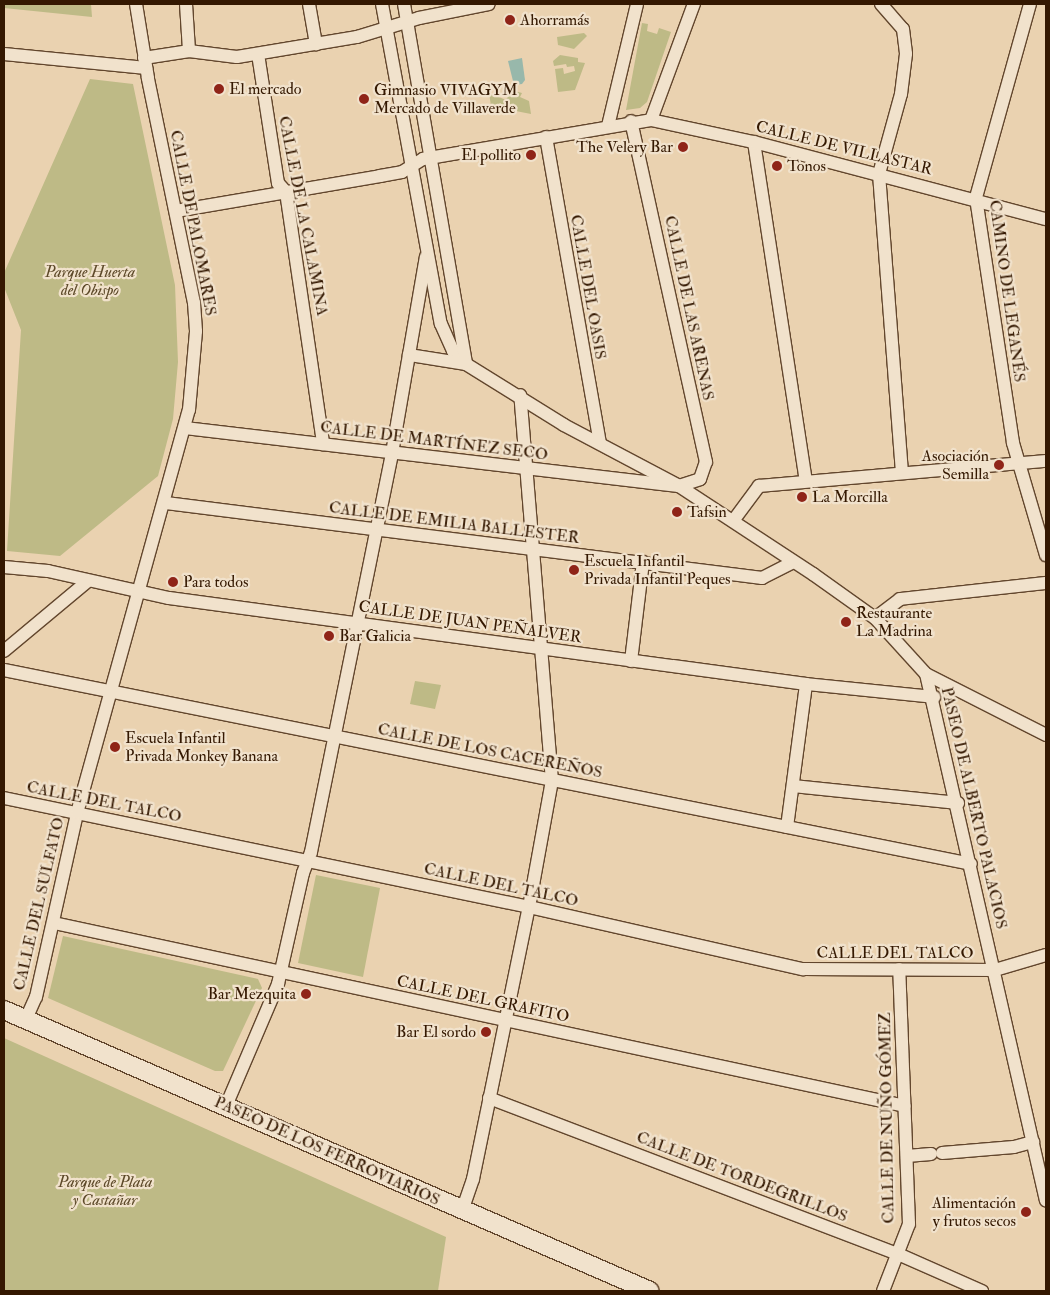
<!DOCTYPE html>
<meta charset="utf-8">
<style>
body{margin:0}
#map{position:relative;width:1050px;height:1295px;overflow:hidden;background:#ead2b0;font-family:"IM FELL Double Pica",serif}
div>[style]{position:absolute}
.green>*{inset:0;background:#beba86}
.water>*{inset:0;background:#98b8ab}
.roads{filter:drop-shadow(1px 0 #62462d) drop-shadow(-1px 0 #62462d) drop-shadow(0 1px #62462d) drop-shadow(0 -1px #62462d)}
.street>*{height:12px;margin:-6px;padding:0 6px;transform-origin:6px;border-radius:6px;background:#f1e2cc}
.secondary>*{height:18px;margin:-9px;padding:0 9px;transform-origin:9px;border-radius:9px;background:#f1e2cc}
.dots>*{width:14px;height:14px;translate:-50% -50%;box-sizing:border-box;border:2px solid #f1e2cc;border-radius:50%}
span{translate:-50% -50%;white-space:nowrap;text-align:center;line-height:1.15;-webkit-text-stroke:4.5px #f1e2cc;paint-order:stroke}
.poi-label{font-size:16px;color:#341801}
.left{translate:0 -50%;text-align:left}
.right{translate:-100% -50%;text-align:right}
.street-label{font-size:16px;color:#341801}
.park-label{font-size:16px;color:#5d4929;font-style:italic}
.frame{position:absolute;inset:0;border:5px solid #341801;pointer-events:none}
</style>
<div id="map">
<div class="green">
<i style="clip-path:polygon(4px 4px,91px 4px,92px 17px,4px 8px)"></i>
<i style="clip-path:polygon(642px 23px,648px 24px,647px 31px,657px 34px,659px 28px,671px 32px,647px 102px,640px 108px,626px 110px)"></i>
<i style="clip-path:polygon(584px 33px,587px 36px,574px 49px,558px 45px,557px 37px)"></i>
<i style="clip-path:polygon(560px 55px,578px 58px,578px 62px,585px 63px,575px 90px,558px 92px,555px 69px,563px 68px,564px 74px,575px 71px,574px 66px,567px 67px,566px 64px,554px 66px,553px 61px)"></i>
<i style="clip-path:polygon(90px 79px,133px 84px,175px 285px,178px 362px,173px 419px,158px 476px,60px 556px,7px 551px,21px 330px,4px 287px,4px 273px)"></i>
<i style="clip-path:polygon(511px 90px,522px 93px,520px 97px,529px 101px,531px 114px,491px 106px,489px 93px,506px 100px)"></i>
<i style="clip-path:polygon(415px 681px,441px 685px,435px 709px,410px 704px)"></i>
<i style="clip-path:polygon(316px 875px,380px 888px,363px 977px,298px 963px)"></i>
<i style="clip-path:polygon(63px 936px,258px 979px,262px 988px,223px 1071px,215px 1071px,48px 998px)"></i>
<i style="clip-path:polygon(4px 1038px,446px 1237px,438px 1291px,4px 1291px)"></i>
</div>
<div class="water">
<i style="clip-path:polygon(522px 58px,525px 80px,522px 84px,514px 85px,508px 61px)"></i>
</div>
<div class="roads">
<div class="street">
<i style="left:186px;top:4px;width:47px;rotate:86.3deg"></i>
<i style="left:309px;top:4px;width:41px;rotate:80.1deg"></i>
<i style="left:382px;top:4px;width:325px;rotate:79.6deg"></i>
<i style="left:441px;top:324px;width:30px;rotate:66deg"></i>
<i style="left:453px;top:351px;width:18px;rotate:45deg"></i>
<i style="left:466px;top:364px;width:115px;rotate:31.9deg"></i>
<i style="left:564px;top:425px;width:130px;rotate:27.9deg"></i>
<i style="left:679px;top:486px;width:160px;rotate:33.3deg"></i>
<i style="left:813px;top:574px;width:76px;rotate:35.4deg"></i>
<i style="left:875px;top:618px;width:76px;rotate:47.7deg"></i>
<i style="left:926px;top:674px;width:540px;rotate:77.17deg"></i>
<i style="left:404px;top:4px;width:365px;rotate:80.2deg"></i>
<i style="left:466px;top:364px;width:58px;rotate:-171deg"></i>
<i style="left:881px;top:4px;width:33px;rotate:49deg"></i>
<i style="left:903px;top:29px;width:25px;rotate:83deg"></i>
<i style="left:906px;top:54px;width:40px;rotate:97.1deg"></i>
<i style="left:901px;top:94px;width:83px;rotate:105.4deg"></i>
<i style="left:879px;top:174px;width:300px;rotate:85.6deg"></i>
<i style="left:1030px;top:4px;width:201px;rotate:105.6deg"></i>
<i style="left:976px;top:198px;width:248px;rotate:81.4deg"></i>
<i style="left:1013px;top:443px;width:117px;rotate:73.6deg"></i>
<i style="left:4px;top:54px;width:143px;rotate:5.6deg"></i>
<i style="left:258px;top:54px;width:131px;rotate:81.2deg"></i>
<i style="left:278px;top:183px;width:12px;rotate:48deg"></i>
<i style="left:286px;top:192px;width:255px;rotate:81.6deg"></i>
<i style="left:144px;top:58px;width:46px;rotate:-8.8deg"></i>
<i style="left:189px;top:51px;width:48px;rotate:7.1deg"></i>
<i style="left:237px;top:57px;width:122px;rotate:-9.5deg"></i>
<i style="left:357px;top:37px;width:65px;rotate:-17deg"></i>
<i style="left:419px;top:18px;width:71px;rotate:-11.3deg"></i>
<i style="left:651px;top:120px;width:124px;rotate:-69.7deg"></i>
<i style="left:608px;top:126px;width:125px;rotate:-76.6deg"></i>
<i style="left:546px;top:137px;width:311px;rotate:80deg"></i>
<i style="left:754px;top:142px;width:342px;rotate:81.3deg"></i>
<i style="left:176px;top:211px;width:207px;rotate:-9.7deg"></i>
<i style="left:380px;top:176px;width:22px;rotate:-10deg"></i>
<i style="left:402px;top:172px;width:25px;rotate:-32deg"></i>
<i style="left:423px;top:159px;width:231px;rotate:-9.7deg"></i>
<i style="left:651px;top:120px;width:105px;rotate:12.1deg"></i>
<i style="left:754px;top:142px;width:302px;rotate:14.8deg"></i>
<i style="left:185px;top:428px;width:497px;rotate:6.7deg"></i>
<i style="left:679px;top:486px;width:22px;rotate:-18deg"></i>
<i style="left:700px;top:479px;width:18px;rotate:-71deg"></i>
<i style="left:706px;top:462px;width:349px;rotate:-102.4deg"></i>
<i style="left:166px;top:503px;width:601px;rotate:7.17deg"></i>
<i style="left:762px;top:578px;width:35px;rotate:-27deg"></i>
<i style="left:733px;top:521px;width:44px;rotate:-53.4deg"></i>
<i style="left:759px;top:486px;width:288px;rotate:-5deg"></i>
<i style="left:4px;top:567px;width:44px;rotate:5.2deg"></i>
<i style="left:48px;top:571px;width:124px;rotate:12.6deg"></i>
<i style="left:169px;top:598px;width:643px;rotate:7.69deg"></i>
<i style="left:806px;top:684px;width:129px;rotate:5.8deg"></i>
<i style="left:875px;top:618px;width:31px;rotate:-37deg"></i>
<i style="left:900px;top:599px;width:147px;rotate:-6.3deg"></i>
<i style="left:4px;top:651px;width:109px;rotate:-39.8deg"></i>
<i style="left:631px;top:661px;width:100px;rotate:-83.1deg"></i>
<i style="left:4px;top:670px;width:986px;rotate:11.34deg"></i>
<i style="left:926px;top:674px;width:135px;rotate:26.9deg"></i>
<i style="left:793px;top:786px;width:166px;rotate:5.9deg"></i>
<i style="left:4px;top:798px;width:536px;rotate:11.73deg"></i>
<i style="left:529px;top:907px;width:281px;rotate:12.8deg"></i>
<i style="left:803px;top:969px;width:192px;rotate:0.3deg"></i>
<i style="left:995px;top:970px;width:53px;rotate:-16.4deg"></i>
<i style="left:787px;top:827px;width:144px;rotate:-82.4deg"></i>
<i style="left:54px;top:923px;width:870px;rotate:12.14deg"></i>
<i style="left:26px;top:1019px;width:24px;rotate:-66deg"></i>
<i style="left:36px;top:997px;width:189px;rotate:-77.4deg"></i>
<i style="left:77px;top:813px;width:418px;rotate:-74.5deg"></i>
<i style="left:189px;top:410px;width:79px;rotate:-84.9deg"></i>
<i style="left:196px;top:331px;width:28px;rotate:-94deg"></i>
<i style="left:194px;top:303px;width:230px;rotate:-101.6deg"></i>
<i style="left:148px;top:78px;width:75px;rotate:-99.2deg"></i>
<i style="left:489px;top:1098px;width:438px;rotate:20.9deg"></i>
<i style="left:898px;top:1254px;width:92px;rotate:23.8deg"></i>
<i style="left:226px;top:1106px;width:133px;rotate:-66.9deg"></i>
<i style="left:278px;top:984px;width:114px;rotate:-77.3deg"></i>
<i style="left:303px;top:873px;width:22px;rotate:-69deg"></i>
<i style="left:311px;top:852px;width:407px;rotate:-78.5deg"></i>
<i style="left:392px;top:453px;width:199px;rotate:-80.2deg"></i>
<i style="left:942px;top:1153px;width:72px;rotate:-4.8deg"></i>
<i style="left:1014px;top:1147px;width:20px;rotate:-15deg"></i>
<i style="left:907px;top:1156px;width:24px;rotate:-5deg"></i>
<i style="left:462px;top:1211px;width:34px;rotate:-71deg"></i>
<i style="left:473px;top:1179px;width:278px;rotate:-78.4deg"></i>
<i style="left:529px;top:907px;width:128px;rotate:-79.7deg"></i>
<i style="left:552px;top:781px;width:387px;rotate:-94.7deg"></i>
<i style="left:883px;top:1291px;width:72px;rotate:-68.8deg"></i>
<i style="left:909px;top:1224px;width:255px;rotate:-92.2deg"></i>
</div>
<div class="secondary">
<i style="left:4px;top:1010px;width:704px;rotate:23.51deg"></i>
</div>
</div>
<div class="dots">
<i style="left:510px;top:20px;background:#8f2418"></i>
<i style="left:219px;top:89px;background:#8f2418"></i>
<i style="left:364px;top:99px;background:#8f2418"></i>
<i style="left:683px;top:147px;background:#8f2418"></i>
<i style="left:531px;top:155px;background:#8f2418"></i>
<i style="left:777px;top:166px;background:#8f2418"></i>
<i style="left:999px;top:465px;background:#8f2418"></i>
<i style="left:802px;top:497px;background:#8f2418"></i>
<i style="left:677px;top:512px;background:#8f2418"></i>
<i style="left:574px;top:570px;background:#8f2418"></i>
<i style="left:173px;top:582px;background:#8f2418"></i>
<i style="left:846px;top:622px;background:#8f2418"></i>
<i style="left:329px;top:636px;background:#8f2418"></i>
<i style="left:115px;top:747px;background:#8f2418"></i>
<i style="left:306px;top:994px;background:#8f2418"></i>
<i style="left:486px;top:1032px;background:#8f2418"></i>
<i style="left:1026px;top:1212px;background:#8f2418"></i>
</div>
<div class="poi-label">
<span class="left" style="left:520px;top:20px">Ahorramás</span>
<span class="left" style="left:229px;top:89px">El mercado</span>
<span class="left" style="left:374px;top:99px">Gimnasio VIVAGYM<br>Mercado de Villaverde</span>
<span class="right" style="left:673px;top:147px">The Velery Bar</span>
<span class="right" style="left:521px;top:155px">El pollito</span>
<span class="left" style="left:787px;top:166px">Tonos</span>
<span class="right" style="left:989px;top:465px">Asociación<br>Semilla</span>
<span class="left" style="left:812px;top:497px">La Morcilla</span>
<span class="left" style="left:687px;top:512px">Tafsin</span>
<span class="left" style="left:584px;top:570px">Escuela Infantil<br>Privada Infantil Peques</span>
<span class="left" style="left:183px;top:582px">Para todos</span>
<span class="left" style="left:856px;top:622px">Restaurante<br>La Madrina</span>
<span class="left" style="left:339px;top:636px">Bar Galicia</span>
<span class="left" style="left:125px;top:747px">Escuela Infantil<br>Privada Monkey Banana</span>
<span class="right" style="left:296px;top:994px">Bar Mezquita</span>
<span class="right" style="left:476px;top:1032px">Bar El sordo</span>
<span class="right" style="left:1016px;top:1212px">Alimentación<br>y frutos secos</span>
</div>
<div class="street-label">
<span style="left:844px;top:148px;rotate:14deg">CALLE DE VILLASTAR</span>
<span style="left:303px;top:216px;rotate:79deg">CALLE DE LA CALAMINA</span>
<span style="left:193px;top:223px;rotate:79deg">CALLE DE PALOMARES</span>
<span style="left:588px;top:287px;rotate:80deg">CALLE DEL OASIS</span>
<span style="left:1007px;top:291px;rotate:82deg">CAMINO DE LEGANÉS</span>
<span style="left:689px;top:308px;rotate:78deg">CALLE DE LAS ARENAS</span>
<span style="left:434px;top:441px;rotate:7deg">CALLE DE MARTÍNEZ SECO</span>
<span style="left:454px;top:523px;rotate:7deg">CALLE DE EMILIA BALLESTER</span>
<span style="left:470px;top:622px;rotate:8deg">CALLE DE JUAN PEÑALVER</span>
<span style="left:490px;top:751px;rotate:11deg">CALLE DE LOS CACEREÑOS</span>
<span style="left:104px;top:802px;rotate:11deg">CALLE DEL TALCO</span>
<span style="left:974px;top:808px;rotate:77deg">PASEO DE ALBERTO PALACIOS</span>
<span style="left:501px;top:885px;rotate:12deg">CALLE DEL TALCO</span>
<span style="left:39px;top:904px;rotate:-77deg">CALLE DEL SULFATO</span>
<span style="left:895px;top:953px">CALLE DEL TALCO</span>
<span style="left:483px;top:999px;rotate:12deg">CALLE DEL GRAFITO</span>
<span style="left:887px;top:1118px;rotate:-91deg">CALLE DE NUÑO GÓMEZ</span>
<span style="left:327px;top:1151px;rotate:24deg">PASEO DE LOS FERROVIARIOS</span>
<span style="left:742px;top:1177px;rotate:21deg">CALLE DE TORDEGRILLOS</span>
</div>
<div class="park-label">
<span style="left:90px;top:281px">Parque Huerta<br>del Obispo</span>
<span style="left:105px;top:1191px">Parque de Plata<br>y Castañar</span>
</div>
<div class="frame"></div>
</div>
